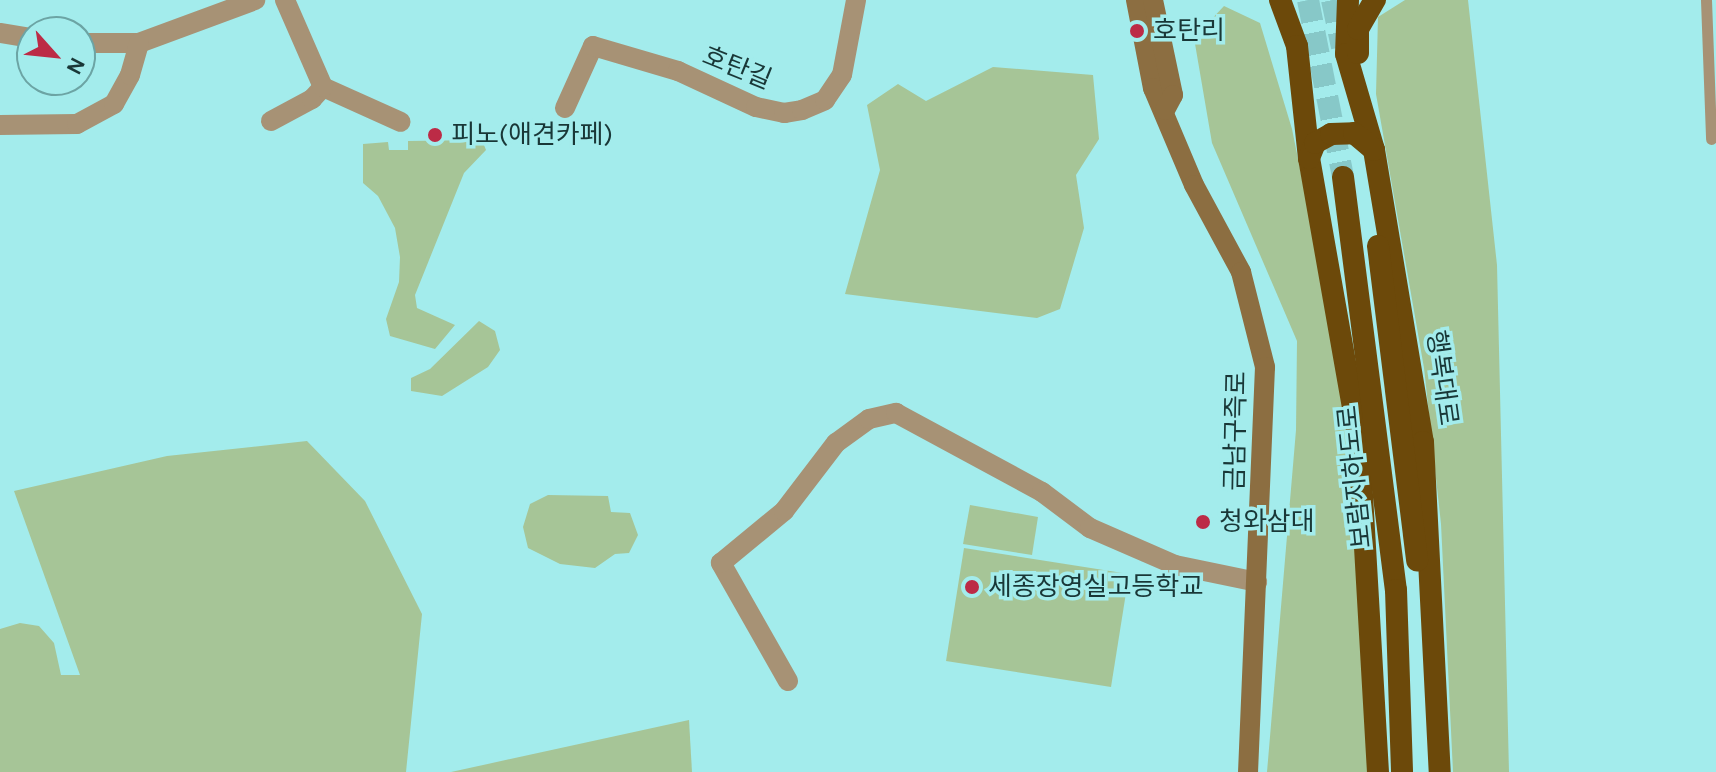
<!DOCTYPE html>
<meta charset="utf-8">
<style>
body{margin:0}
#map{position:relative;width:1716px;height:772px;overflow:hidden;background:#a3ecec;font-family:Karla,"Noto Sans KR",sans-serif}
div>[style]{position:absolute}
.green>*{inset:0;background:#a6c597}
.trunk-tunnel>*{height:22px;margin-top:-11px;transform-origin:0;background:repeating-linear-gradient(90deg,#87c8c8 0 22px,transparent 0 33px)}
.service>*{height:11px;margin:-5.5px;padding:0 5.5px;transform-origin:5.5px;border-radius:5.5px;background:#a79275}
.minor>*{height:20px;margin:-10px;padding:0 10px;transform-origin:10px;border-radius:10px;background:#a79275}
.secondary>*{height:20px;margin:-10px;padding:0 10px;transform-origin:10px;border-radius:10px;background:#8c6e41}
.trunk>*{height:22px;margin:-11px;padding:0 11px;transform-origin:11px;border-radius:11px;background:#6c490a}
.dots>*{width:22px;height:22px;translate:-50% -50%;box-sizing:border-box;border:4px solid #a3ecec;border-radius:50%}
span{translate:-50% -50%;white-space:nowrap;text-align:center;line-height:1.15;-webkit-text-stroke:7px #a3ecec;paint-order:stroke}
.poi-label{font-size:26px;color:#193737}
.left{translate:0 -50%;text-align:left}
.street-label{font-size:26px;color:#193737}
.north{position:absolute;left:16px;top:16px;width:80px;height:80px;box-sizing:border-box;background:#a3ecec;border:2px solid #6ca4a4;border-radius:50%;rotate:117deg;font-size:22px;font-weight:700;line-height:32px;text-align:center;color:#193737}
.north::after{content:'';display:block;margin:auto;width:28px;height:36px;background:#bc2b46;clip-path:polygon(50% 0,100% 100%,50% 72%,0 100%)}
</style>
<div id="map">
<div class="green">
<i style="clip-path:polygon(1405px 0,1468px 0,1497px 265px,1509px 772px,1453px 772px,1441px 524px,1424px 368px,1376px 94px,1378px 17px)"></i>
<i style="clip-path:polygon(1224px 6px,1260px 23px,1292px 129px,1318px 258px,1350px 430px,1371px 772px,1267px 772px,1296px 430px,1297px 341px,1212px 143px,1194px 38px)"></i>
<i style="clip-path:polygon(993px 67px,1093px 75px,1099px 139px,1076px 175px,1084px 228px,1060px 309px,1037px 318px,845px 294px,880px 170px,867px 105px,898px 84px,926px 101px)"></i>
<i style="clip-path:polygon(482px 140px,486px 150px,464px 173px,415px 295px,417px 308px,455px 325px,435px 349px,390px 336px,386px 319px,399px 282px,400px 257px,395px 228px,378px 196px,363px 183px,363px 144px,388px 142px,389px 150px,408px 150px,408px 141px)"></i>
<i style="clip-path:polygon(479px 321px,495px 331px,500px 350px,488px 367px,442px 396px,411px 391px,411px 378px,430px 369px)"></i>
<i style="clip-path:polygon(307px 441px,365px 501px,422px 614px,406px 772px,0 772px,0 629px,20px 623px,39px 626px,54px 643px,61px 675px,80px 675px,14px 491px,167px 456px)"></i>
<i style="clip-path:polygon(548px 495px,608px 496px,611px 512px,630px 513px,638px 535px,629px 553px,615px 554px,595px 568px,560px 564px,528px 548px,523px 527px,530px 504px)"></i>
<i style="clip-path:polygon(970px 505px,1038px 517px,1032px 555px,963px 544px)"></i>
<i style="clip-path:polygon(964px 548px,1129px 574px,1111px 687px,946px 661px)"></i>
<i style="clip-path:polygon(689px 720px,692px 772px,451px 772px)"></i>
</div>
<div class="trunk-tunnel">
<i style="left:1308px;top:0;width:180px;rotate:78.8deg"></i>
<i style="left:1332px;top:0;width:48px;rotate:78deg"></i>
</div>
<div class="service">
<i style="left:1706px;top:0;width:139px;rotate:87.9deg"></i>
</div>
<div class="minor">
<i style="left:0;top:33px;width:32px;rotate:9deg"></i>
<i style="left:80px;top:43px;width:59px"></i>
<i style="left:139px;top:43px;width:124px;rotate:-20.3deg"></i>
<i style="left:323px;top:87px;width:85px;rotate:24.2deg"></i>
<i style="left:565px;top:108px;width:68px;rotate:-65.7deg"></i>
<i style="left:593px;top:46px;width:89px;rotate:16.4deg"></i>
<i style="left:678px;top:71px;width:86px;rotate:24.8deg"></i>
<i style="left:756px;top:107px;width:29px;rotate:12deg"></i>
<i style="left:784px;top:113px;width:18px;rotate:-9deg"></i>
<i style="left:802px;top:110px;width:25px;rotate:-23deg"></i>
<i style="left:825px;top:100px;width:30px;rotate:-56deg"></i>
<i style="left:842px;top:75px;width:76px;rotate:-79.4deg"></i>
<i style="left:271px;top:121px;width:47px;rotate:-28.2deg"></i>
<i style="left:312px;top:99px;width:16px;rotate:-47deg"></i>
<i style="left:323px;top:87px;width:95px;rotate:-113.6deg"></i>
<i style="left:0;top:125px;width:77px;rotate:-0.7deg"></i>
<i style="left:77px;top:124px;width:42px;rotate:-28.4deg"></i>
<i style="left:114px;top:104px;width:33px;rotate:-61deg"></i>
<i style="left:130px;top:75px;width:33px;rotate:-74deg"></i>
<i style="left:788px;top:681px;width:136px;rotate:-119.6deg"></i>
<i style="left:721px;top:563px;width:82px;rotate:-39.5deg"></i>
<i style="left:784px;top:511px;width:86px;rotate:-52.6deg"></i>
<i style="left:836px;top:443px;width:41px;rotate:-36deg"></i>
<i style="left:869px;top:419px;width:28px;rotate:-13deg"></i>
<i style="left:896px;top:413px;width:166px;rotate:28.4deg"></i>
<i style="left:1042px;top:492px;width:60px;rotate:36.9deg"></i>
<i style="left:1090px;top:528px;width:93px;rotate:23.5deg"></i>
<i style="left:1175px;top:565px;width:84px;rotate:11.7deg"></i>
</div>
<div class="secondary">
<i style="left:1136px;top:0;width:90px;rotate:79.1deg"></i>
<i style="left:1153px;top:88px;width:105px;rotate:67.1deg"></i>
<i style="left:1194px;top:185px;width:99px;rotate:61.6deg"></i>
<i style="left:1241px;top:272px;width:98px;rotate:75.8deg"></i>
<i style="left:1265px;top:367px;width:405px;rotate:92.4deg"></i>
<i style="left:1153px;top:0;width:97px;rotate:78.1deg"></i>
<i style="left:1173px;top:95px;width:17px;rotate:118deg"></i>
</div>
<div class="trunk">
<i style="left:1280px;top:0;width:49px;rotate:69.7deg"></i>
<i style="left:1297px;top:46px;width:113px;rotate:83.9deg"></i>
<i style="left:1309px;top:158px;width:289px;rotate:80deg"></i>
<i style="left:1359px;top:443px;width:330px;rotate:86.7deg"></i>
<i style="left:1348px;top:0;width:54px;rotate:92.1deg"></i>
<i style="left:1346px;top:54px;width:100px;rotate:73.7deg"></i>
<i style="left:1374px;top:150px;width:296px;rotate:80.5deg"></i>
<i style="left:1423px;top:442px;width:330px;rotate:87.1deg"></i>
<i style="left:1358px;top:53px;width:24px;rotate:-90deg"></i>
<i style="left:1358px;top:29px;width:34px;rotate:-60deg"></i>
<i style="left:1309px;top:158px;width:16px;rotate:-68deg"></i>
<i style="left:1315px;top:143px;width:18px;rotate:-29deg"></i>
<i style="left:1331px;top:134px;width:23px;rotate:-2deg"></i>
<i style="left:1354px;top:133px;width:26px;rotate:40deg"></i>
<i style="left:1343px;top:177px;width:416px;rotate:82.7deg"></i>
<i style="left:1396px;top:590px;width:182px;rotate:88.1deg"></i>
<i style="left:1378px;top:246px;width:317px;rotate:82.9deg"></i>
</div>
<div class="dots">
<i style="left:1137px;top:31px;background:#bc2b46"></i>
<i style="left:435px;top:135px;background:#bc2b46"></i>
<i style="left:1203px;top:522px;background:#bc2b46"></i>
<i style="left:972px;top:587px;background:#bc2b46"></i>
</div>
<div class="poi-label">
<span class="left" style="left:1153px;top:31px">호탄리</span>
<span class="left" style="left:451px;top:135px">피노(애견카페)</span>
<span class="left" style="left:1219px;top:522px">청와삼대</span>
<span class="left" style="left:988px;top:587px">세종장영실고등학교</span>
</div>
<div class="street-label">
<span style="left:737px;top:68px;rotate:22deg">호탄길</span>
<span style="left:1442px;top:378px;rotate:82deg">행복대로</span>
<span style="left:1236px;top:431px;rotate:-89deg">금남구즉로</span>
<span style="left:1355px;top:477px;rotate:-96deg">보람지하도로</span>
</div>
<div class="north">N</div>
</div>
